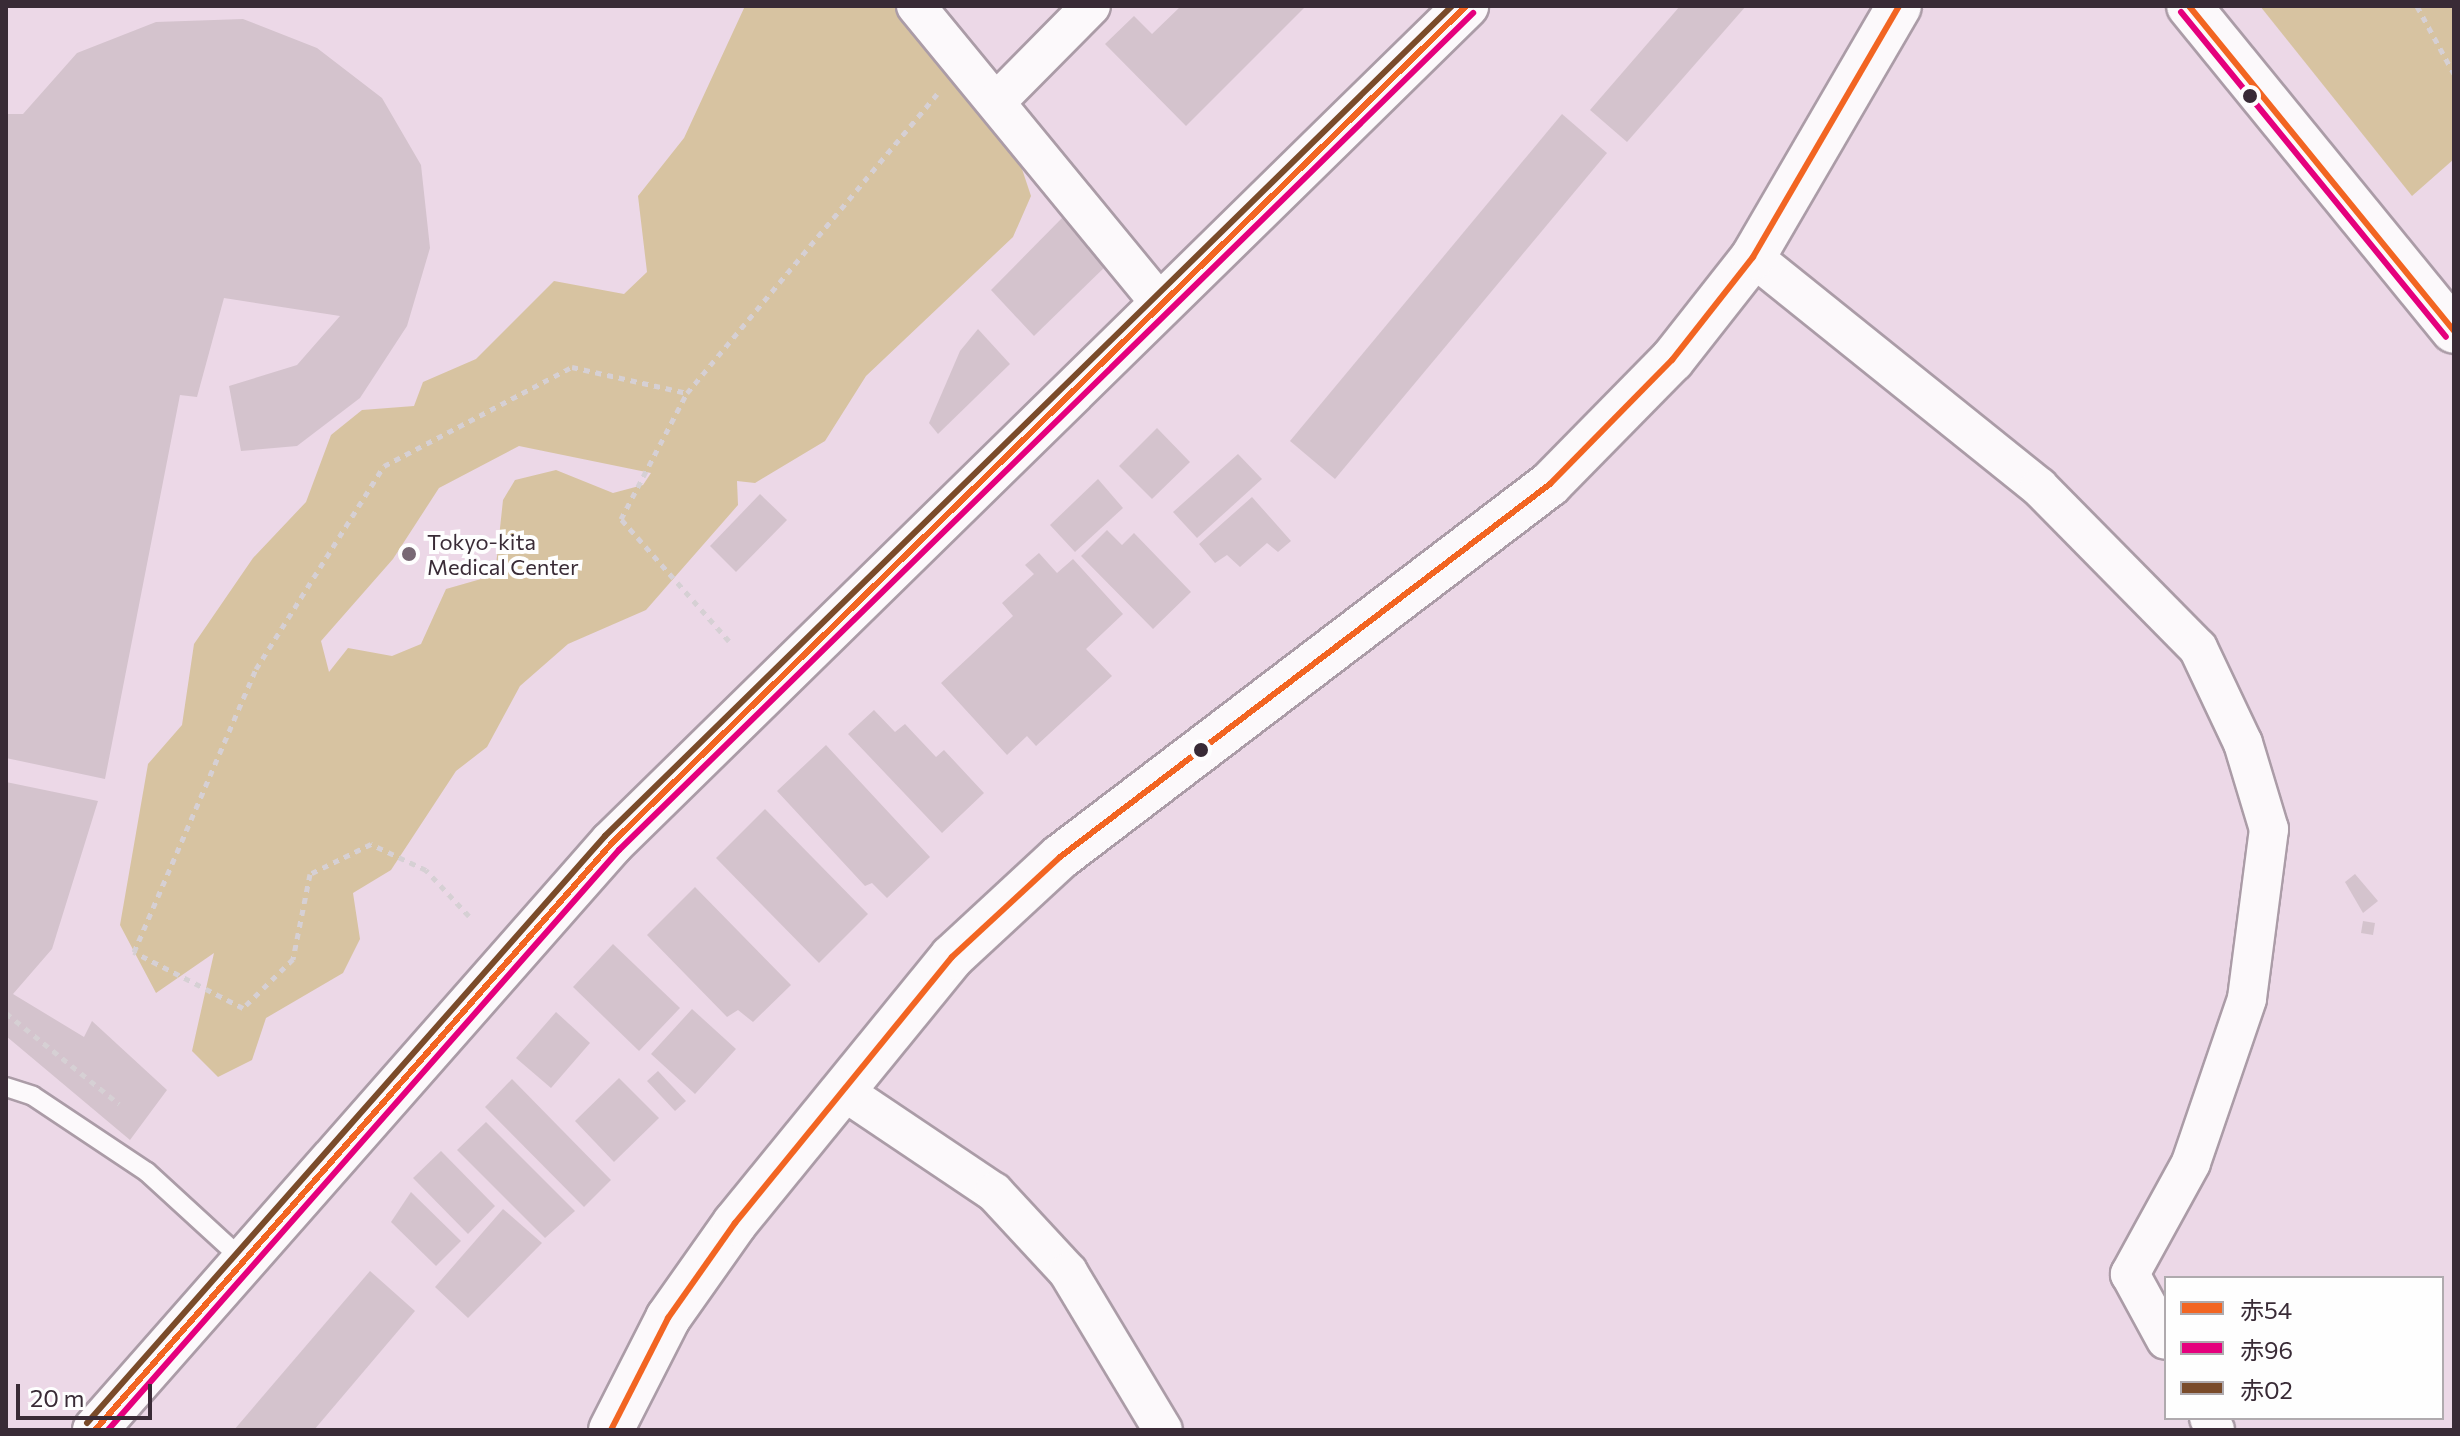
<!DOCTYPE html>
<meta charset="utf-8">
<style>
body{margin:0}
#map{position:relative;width:2460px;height:1436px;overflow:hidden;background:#ecd8e7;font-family:Commissioner,"Noto Sans JP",sans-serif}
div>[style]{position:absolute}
.green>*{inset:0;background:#d7c3a1}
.building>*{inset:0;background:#d4c3cd}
.path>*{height:5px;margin-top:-2.5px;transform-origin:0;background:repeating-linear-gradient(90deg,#d6d0d4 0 6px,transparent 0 12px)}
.roads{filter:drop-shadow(2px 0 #ab9ca7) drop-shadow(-2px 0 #ab9ca7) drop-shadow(0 2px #ab9ca7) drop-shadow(0 -2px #ab9ca7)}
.service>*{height:18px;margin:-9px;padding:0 9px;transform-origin:9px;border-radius:9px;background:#fcf9fb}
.minor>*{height:38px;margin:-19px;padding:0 19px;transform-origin:19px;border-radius:19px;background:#fcf9fb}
.tertiary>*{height:44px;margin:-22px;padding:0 22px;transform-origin:22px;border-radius:22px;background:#fcf9fb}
.bus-1>*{height:6px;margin:-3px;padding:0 3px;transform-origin:3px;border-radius:3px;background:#f26522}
.bus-2>*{height:6px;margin:-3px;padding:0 3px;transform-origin:3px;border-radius:3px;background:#e5007d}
.bus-3>*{height:6px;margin:-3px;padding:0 3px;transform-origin:3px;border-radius:3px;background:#7a4b2a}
.dots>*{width:22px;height:22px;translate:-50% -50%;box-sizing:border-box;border:4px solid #fefefe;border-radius:50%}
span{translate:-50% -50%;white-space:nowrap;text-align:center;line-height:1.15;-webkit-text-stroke:8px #fefefe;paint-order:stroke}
.poi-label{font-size:22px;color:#392b36}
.left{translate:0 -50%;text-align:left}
.frame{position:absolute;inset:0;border:8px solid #392b36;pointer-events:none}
.legend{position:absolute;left:2164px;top:1276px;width:280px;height:144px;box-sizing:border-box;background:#fefefe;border:2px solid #afaaae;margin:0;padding:10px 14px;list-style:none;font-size:24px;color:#392b36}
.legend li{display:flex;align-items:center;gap:16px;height:40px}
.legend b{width:40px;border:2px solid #afaaae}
.scale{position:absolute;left:16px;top:1384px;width:136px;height:36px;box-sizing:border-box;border:4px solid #392b36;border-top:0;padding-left:10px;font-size:24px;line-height:28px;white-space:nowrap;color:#392b36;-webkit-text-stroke:6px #fefefe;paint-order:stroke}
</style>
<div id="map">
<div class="green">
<i style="clip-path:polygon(evenodd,745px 6px,897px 6px,1015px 148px,1031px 196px,1013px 237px,866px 376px,825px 441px,755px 483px,737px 481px,738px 505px,646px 610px,568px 644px,520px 686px,487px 747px,456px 771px,391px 870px,353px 893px,360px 939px,343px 973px,266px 1018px,252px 1060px,218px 1077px,192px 1051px,214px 953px,156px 993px,120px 925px,148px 764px,182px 725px,194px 644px,253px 558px,306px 502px,331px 435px,362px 410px,414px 406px,423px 382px,476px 359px,554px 281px,624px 294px,647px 272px,638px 196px,684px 138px,745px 6px,519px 446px,651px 473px,643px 485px,613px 493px,556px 470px,515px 480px,503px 500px,495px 575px,446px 589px,421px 644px,392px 656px,348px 648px,329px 672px,321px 641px,393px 559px,439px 488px,519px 446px)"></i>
<i style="clip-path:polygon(2260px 6px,2454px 6px,2454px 159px,2412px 196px)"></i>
</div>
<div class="building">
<i style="clip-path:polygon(1181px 6px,1306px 6px,1186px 126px,1105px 44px,1134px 16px,1152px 34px)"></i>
<i style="clip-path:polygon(1680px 6px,1746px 6px,1627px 142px,1590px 110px)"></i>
<i style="clip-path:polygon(243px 19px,317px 48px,382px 98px,421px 165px,430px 248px,407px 326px,360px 398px,297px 446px,241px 451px,229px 386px,297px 365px,340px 316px,224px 298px,197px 397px,180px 395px,105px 779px,6px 758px,6px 114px,23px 114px,77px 53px,156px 22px)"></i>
<i style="clip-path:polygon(1562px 114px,1607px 153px,1335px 479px,1290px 441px)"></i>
<i style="clip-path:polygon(1065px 215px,1110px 262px,1034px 336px,991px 290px)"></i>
<i style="clip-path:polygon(978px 329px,1010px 364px,938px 434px,929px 423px,960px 351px)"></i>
<i style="clip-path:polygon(1157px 428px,1190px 462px,1152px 499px,1119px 466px)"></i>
<i style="clip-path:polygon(1238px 454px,1262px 479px,1197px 538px,1173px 512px)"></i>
<i style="clip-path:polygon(1098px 479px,1123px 508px,1075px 552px,1050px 525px)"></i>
<i style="clip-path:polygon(760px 494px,787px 520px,736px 572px,710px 546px)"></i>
<i style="clip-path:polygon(1252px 497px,1291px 541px,1278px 552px,1267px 543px,1240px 567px,1227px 555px,1215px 563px,1199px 544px)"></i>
<i style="clip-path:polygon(1107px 530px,1122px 545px,1134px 533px,1191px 592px,1153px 629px,1081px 556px)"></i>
<i style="clip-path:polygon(1039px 553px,1057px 573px,1073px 559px,1123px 614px,1086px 649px,1112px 676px,1036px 746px,1027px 736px,1007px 755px,941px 683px,1013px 616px,1002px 603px,1034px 574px,1025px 565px)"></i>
<i style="clip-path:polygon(874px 710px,895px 732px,905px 724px,936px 757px,944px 750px,984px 793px,942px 833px,848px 734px)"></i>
<i style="clip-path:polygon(826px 745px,930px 857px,887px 898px,872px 883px,865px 886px,777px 791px)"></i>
<i style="clip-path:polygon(6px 782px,98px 801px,52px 949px,13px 994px,84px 1037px,92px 1021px,167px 1090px,130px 1140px,6px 1036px)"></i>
<i style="clip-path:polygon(765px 809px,868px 914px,819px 963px,716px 858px)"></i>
<i style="clip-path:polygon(2355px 874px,2378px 901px,2363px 913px,2345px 882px)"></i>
<i style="clip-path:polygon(695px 887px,791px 985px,753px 1022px,738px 1010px,727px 1017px,647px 935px)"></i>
<i style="clip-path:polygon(2363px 921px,2375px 923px,2373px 935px,2361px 933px)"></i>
<i style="clip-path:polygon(613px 944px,680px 1008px,639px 1051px,573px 987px)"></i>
<i style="clip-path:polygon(692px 1009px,736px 1049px,695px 1094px,651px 1054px)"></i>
<i style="clip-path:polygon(556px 1012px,590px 1043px,551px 1088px,516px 1058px)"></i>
<i style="clip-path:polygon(658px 1071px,686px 1101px,675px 1111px,647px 1081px)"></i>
<i style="clip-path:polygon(619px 1078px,659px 1118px,614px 1162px,575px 1121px)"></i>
<i style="clip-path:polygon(512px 1079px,611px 1180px,584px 1207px,485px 1107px)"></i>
<i style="clip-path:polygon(486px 1122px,575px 1211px,545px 1238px,457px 1150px)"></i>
<i style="clip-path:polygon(441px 1151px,495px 1206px,468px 1234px,413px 1178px)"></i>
<i style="clip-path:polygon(411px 1192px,461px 1241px,436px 1266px,391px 1222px)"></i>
<i style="clip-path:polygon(503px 1209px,542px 1243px,468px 1318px,435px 1287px)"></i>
<i style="clip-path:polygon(370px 1271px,415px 1311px,314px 1430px,234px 1430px)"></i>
</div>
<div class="path">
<i style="left:2417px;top:6px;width:77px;rotate:61.4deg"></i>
<i style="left:729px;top:641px;width:163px;rotate:-131.5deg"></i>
<i style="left:621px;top:519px;width:142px;rotate:-62.4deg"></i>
<i style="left:687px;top:393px;width:390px;rotate:-50.1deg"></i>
<i style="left:469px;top:916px;width:63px;rotate:-133.1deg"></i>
<i style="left:426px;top:870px;width:61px;rotate:-154.7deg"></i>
<i style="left:371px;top:844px;width:68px;rotate:153.8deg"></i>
<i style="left:310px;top:874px;width:87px;rotate:101.3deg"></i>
<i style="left:293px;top:959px;width:70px;rotate:135.6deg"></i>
<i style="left:243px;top:1008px;width:123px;rotate:-152.8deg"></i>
<i style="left:134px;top:952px;width:308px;rotate:-66.7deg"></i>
<i style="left:256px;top:669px;width:240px;rotate:-57.8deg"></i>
<i style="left:384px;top:466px;width:212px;rotate:-27.8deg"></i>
<i style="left:572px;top:367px;width:118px;rotate:12.7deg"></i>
<i style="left:6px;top:1013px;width:145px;rotate:38.8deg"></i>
</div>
<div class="roads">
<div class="service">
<i style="left:6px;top:1087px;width:28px;rotate:18deg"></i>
<i style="left:33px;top:1096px;width:137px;rotate:33.7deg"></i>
<i style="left:147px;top:1172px;width:130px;rotate:42.5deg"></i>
</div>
<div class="minor">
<i style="left:916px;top:6px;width:387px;rotate:50.6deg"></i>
<i style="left:998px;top:100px;width:132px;rotate:-45.3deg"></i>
<i style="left:1753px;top:257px;width:367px;rotate:38.8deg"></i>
<i style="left:2039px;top:487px;width:226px;rotate:45.4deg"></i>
<i style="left:2198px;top:648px;width:105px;rotate:64.7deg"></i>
<i style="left:2243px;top:743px;width:90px;rotate:73.2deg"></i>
<i style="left:2269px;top:829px;width:171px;rotate:97.4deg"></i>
<i style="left:2247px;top:999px;width:173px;rotate:108.9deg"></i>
<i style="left:2191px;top:1163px;width:127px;rotate:118.8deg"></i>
<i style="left:2130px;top:1274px;width:75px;rotate:61.4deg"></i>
<i style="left:842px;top:1090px;width:183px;rotate:33.9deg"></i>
<i style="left:994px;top:1192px;width:109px;rotate:47.2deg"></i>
<i style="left:1068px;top:1272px;width:184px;rotate:59deg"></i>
<i style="left:2209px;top:1418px;width:13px;rotate:63deg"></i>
</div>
<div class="tertiary">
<i style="left:2189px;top:6px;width:419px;rotate:50.8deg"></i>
<i style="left:95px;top:1430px;width:782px;rotate:-48.63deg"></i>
<i style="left:612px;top:843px;width:1196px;rotate:-44.42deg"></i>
<i style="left:611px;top:1430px;width:126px;rotate:-63deg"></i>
<i style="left:668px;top:1318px;width:116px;rotate:-54.8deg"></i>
<i style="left:735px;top:1223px;width:343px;rotate:-50.8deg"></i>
<i style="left:952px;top:957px;width:147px;rotate:-42.8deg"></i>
<i style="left:1060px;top:857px;width:616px;rotate:-37.28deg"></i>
<i style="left:1550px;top:484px;width:174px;rotate:-45.5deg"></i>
<i style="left:1672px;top:360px;width:131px;rotate:-51.8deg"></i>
<i style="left:1753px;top:257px;width:290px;rotate:-59.8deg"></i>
</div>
</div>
<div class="bus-1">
<i style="left:2189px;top:6px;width:419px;rotate:50.8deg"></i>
<i style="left:95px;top:1430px;width:782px;rotate:-48.63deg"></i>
<i style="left:612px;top:843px;width:1196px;rotate:-44.42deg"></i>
<i style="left:611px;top:1430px;width:126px;rotate:-63deg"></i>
<i style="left:668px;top:1318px;width:116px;rotate:-54.8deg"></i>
<i style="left:735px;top:1223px;width:343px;rotate:-50.8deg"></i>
<i style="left:952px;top:957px;width:147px;rotate:-42.8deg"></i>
<i style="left:1060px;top:857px;width:616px;rotate:-37.28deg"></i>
<i style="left:1550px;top:484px;width:174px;rotate:-45.5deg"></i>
<i style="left:1672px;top:360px;width:131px;rotate:-51.8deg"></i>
<i style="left:1753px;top:257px;width:290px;rotate:-59.8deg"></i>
</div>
<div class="bus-2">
<i style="left:2181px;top:12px;width:419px;rotate:50.8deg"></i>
<i style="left:108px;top:1430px;width:773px;rotate:-48.62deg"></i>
<i style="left:619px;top:850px;width:1196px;rotate:-44.42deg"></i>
</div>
<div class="bus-3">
<i style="left:87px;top:1423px;width:783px;rotate:-48.57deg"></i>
<i style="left:605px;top:836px;width:1186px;rotate:-44.42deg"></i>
</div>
<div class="dots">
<i style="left:2250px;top:96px;background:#392b36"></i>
<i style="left:409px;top:554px;background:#786874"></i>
<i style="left:1201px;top:750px;background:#392b36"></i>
</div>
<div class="poi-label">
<span class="left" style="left:427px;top:554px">Tokyo-kita<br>Medical Center</span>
</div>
<div class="frame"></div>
<ul class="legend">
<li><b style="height:10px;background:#f26522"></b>赤54</li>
<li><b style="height:10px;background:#e5007d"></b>赤96</li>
<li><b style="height:10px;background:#7a4b2a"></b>赤02</li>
</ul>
<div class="scale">20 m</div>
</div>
